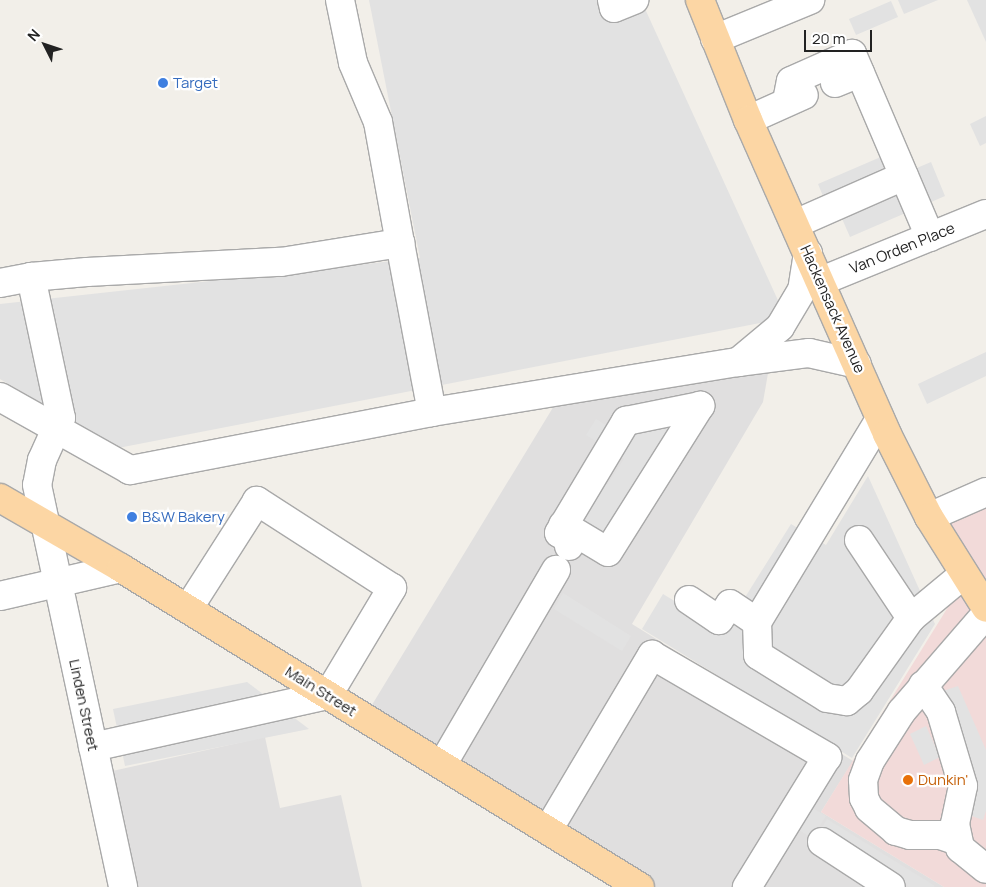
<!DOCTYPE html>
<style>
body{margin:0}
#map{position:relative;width:986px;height:887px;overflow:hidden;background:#f2efe9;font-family:Manrope,sans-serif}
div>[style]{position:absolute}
.residential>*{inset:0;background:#e0dfdf}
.commercial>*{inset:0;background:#f2dad9}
.parking>*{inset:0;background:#e2e2e2}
.roads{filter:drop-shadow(1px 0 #a9a9a9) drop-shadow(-1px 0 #a9a9a9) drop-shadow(0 1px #a9a9a9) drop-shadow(0 -1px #a9a9a9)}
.minor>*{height:28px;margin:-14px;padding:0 14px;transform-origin:14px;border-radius:14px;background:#fff}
.major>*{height:28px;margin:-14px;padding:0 14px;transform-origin:14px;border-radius:14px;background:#fcd6a4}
.dots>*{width:14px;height:14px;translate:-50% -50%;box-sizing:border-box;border:2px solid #fff;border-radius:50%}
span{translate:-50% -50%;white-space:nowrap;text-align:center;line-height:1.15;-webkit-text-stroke:4.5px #fff;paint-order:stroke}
.shop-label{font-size:15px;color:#366cbe}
.left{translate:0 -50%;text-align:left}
.street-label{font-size:15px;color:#222}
.food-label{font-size:15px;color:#c56008}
.north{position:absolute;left:20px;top:20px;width:50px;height:50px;-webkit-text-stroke:4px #fff;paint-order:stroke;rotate:311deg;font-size:14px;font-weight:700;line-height:20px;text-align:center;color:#222}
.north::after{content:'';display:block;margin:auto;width:18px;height:22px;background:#222;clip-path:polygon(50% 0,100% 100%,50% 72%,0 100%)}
.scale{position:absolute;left:804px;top:30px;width:68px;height:22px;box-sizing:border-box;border:2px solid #222;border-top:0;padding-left:6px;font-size:15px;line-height:18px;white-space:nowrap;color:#222;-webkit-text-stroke:4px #fff;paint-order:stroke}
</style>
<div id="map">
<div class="residential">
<i style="clip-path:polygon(771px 356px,763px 402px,632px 624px,853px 761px,821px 812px,944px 887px,640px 887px,364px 718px,563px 391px)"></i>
<i style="clip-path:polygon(265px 737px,280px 808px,341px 795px,362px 887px,123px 887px,99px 774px)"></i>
</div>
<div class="commercial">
<i style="clip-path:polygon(986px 492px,986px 887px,944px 887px,821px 812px,966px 578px,929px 517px)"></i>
</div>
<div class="parking">
<i style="clip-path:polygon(369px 0,641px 0,786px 318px,118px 448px,0 379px,0 304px,420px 258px)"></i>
<i style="clip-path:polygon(898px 0,938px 0,904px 14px)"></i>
<i style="clip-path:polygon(967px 0,986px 0,986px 42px)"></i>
<i style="clip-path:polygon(891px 1px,898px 17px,856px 35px,849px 19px)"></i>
<i style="clip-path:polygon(986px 116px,986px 143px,980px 146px,970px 124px)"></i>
<i style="clip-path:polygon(883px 156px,893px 178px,931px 162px,945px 196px,850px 237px,833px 198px,825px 201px,818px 184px)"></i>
<i style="clip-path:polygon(986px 352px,986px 376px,927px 404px,918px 384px)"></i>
<i style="clip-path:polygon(646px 418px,664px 420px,681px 431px,604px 537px,576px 519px,600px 481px,607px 485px,624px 459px,586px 435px,596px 419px,631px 441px)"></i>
<i style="clip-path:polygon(868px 476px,935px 624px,852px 758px,642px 629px,663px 594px,724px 631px,791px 524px,826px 545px)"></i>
<i style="clip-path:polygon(563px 593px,631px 636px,622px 651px,554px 609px)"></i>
<i style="clip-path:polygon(247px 682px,309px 729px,125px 766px,113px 709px)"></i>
<i style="clip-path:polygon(958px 686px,986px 750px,986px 811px,983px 820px,966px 814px,943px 691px)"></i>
<i style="clip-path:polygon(926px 726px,940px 757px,924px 765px,910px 734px)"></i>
<i style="clip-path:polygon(811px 807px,826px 816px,812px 838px,797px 829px)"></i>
<i style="clip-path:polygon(827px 819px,935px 886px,934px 887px,910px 887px,820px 831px)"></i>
</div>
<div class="roads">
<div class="minor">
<i style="left:340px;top:0;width:64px;rotate:78.3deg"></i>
<i style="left:353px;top:63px;width:64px;rotate:67deg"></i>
<i style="left:378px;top:122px;width:123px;rotate:79.7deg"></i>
<i style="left:612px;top:0;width:8px;rotate:76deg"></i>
<i style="left:614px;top:8px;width:22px;rotate:-22deg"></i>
<i style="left:715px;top:39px;width:103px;rotate:-22.3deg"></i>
<i style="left:835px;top:83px;width:27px;rotate:-22deg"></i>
<i style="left:787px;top:101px;width:20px;rotate:-79deg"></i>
<i style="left:791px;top:81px;width:67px;rotate:-23.9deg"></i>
<i style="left:852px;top:54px;width:199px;rotate:66.9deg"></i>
<i style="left:748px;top:120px;width:61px;rotate:-24.1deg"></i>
<i style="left:795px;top:224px;width:119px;rotate:-23.8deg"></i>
<i style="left:808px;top:253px;width:37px;rotate:99deg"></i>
<i style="left:802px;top:290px;width:43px;rotate:120.7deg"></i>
<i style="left:780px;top:327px;width:55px;rotate:140.2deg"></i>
<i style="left:738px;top:362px;width:72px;rotate:-7.2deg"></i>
<i style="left:809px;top:353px;width:49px;rotate:12.9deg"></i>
<i style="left:31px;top:277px;width:144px;rotate:78deg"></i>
<i style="left:61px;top:418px;width:46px;rotate:114.3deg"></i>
<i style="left:42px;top:460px;width:25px;rotate:101deg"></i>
<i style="left:37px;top:485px;width:411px;rotate:77.9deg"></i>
<i style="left:819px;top:282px;width:180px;rotate:-22.2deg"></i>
<i style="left:0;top:283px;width:32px;rotate:-11deg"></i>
<i style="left:31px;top:277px;width:56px;rotate:-5.1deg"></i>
<i style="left:87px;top:272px;width:194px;rotate:-3deg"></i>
<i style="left:281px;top:262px;width:121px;rotate:-9.1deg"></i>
<i style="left:400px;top:243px;width:172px;rotate:79.3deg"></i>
<i style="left:432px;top:412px;width:308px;rotate:169.1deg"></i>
<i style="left:130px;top:470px;width:149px;rotate:-150.7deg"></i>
<i style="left:432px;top:412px;width:310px;rotate:-9.3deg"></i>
<i style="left:880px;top:419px;width:237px;rotate:121.2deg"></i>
<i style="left:757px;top:622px;width:33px;rotate:88deg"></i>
<i style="left:758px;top:655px;width:81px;rotate:31.9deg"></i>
<i style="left:827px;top:698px;width:20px;rotate:9deg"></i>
<i style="left:847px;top:701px;width:16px;rotate:-40deg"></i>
<i style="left:859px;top:691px;width:90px;rotate:-54.5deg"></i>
<i style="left:911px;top:618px;width:69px;rotate:-39.7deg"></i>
<i style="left:929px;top:517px;width:62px;rotate:-23.7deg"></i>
<i style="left:563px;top:525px;width:52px;rotate:31deg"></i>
<i style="left:608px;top:552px;width:173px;rotate:-57.8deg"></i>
<i style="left:859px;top:540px;width:94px;rotate:56.3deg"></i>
<i style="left:569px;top:546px;width:6px;rotate:-59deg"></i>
<i style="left:572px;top:541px;width:15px;rotate:-148deg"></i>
<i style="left:559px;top:533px;width:131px;rotate:-59.1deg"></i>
<i style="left:626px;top:421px;width:76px;rotate:-11.5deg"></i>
<i style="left:0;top:596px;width:124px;rotate:-13deg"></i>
<i style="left:689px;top:600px;width:36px;rotate:34deg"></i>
<i style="left:719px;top:620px;width:19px;rotate:-55deg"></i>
<i style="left:730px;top:604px;width:32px;rotate:34deg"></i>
<i style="left:923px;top:685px;width:32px;rotate:56deg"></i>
<i style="left:941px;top:712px;width:77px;rotate:73.4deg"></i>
<i style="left:963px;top:786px;width:39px;rotate:102deg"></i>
<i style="left:955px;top:824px;width:25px;rotate:78deg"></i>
<i style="left:960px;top:848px;width:33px;rotate:39deg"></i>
<i style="left:93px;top:747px;width:241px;rotate:-12.5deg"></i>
<i style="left:328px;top:695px;width:125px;rotate:-59.1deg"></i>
<i style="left:392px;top:588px;width:161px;rotate:-147.2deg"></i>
<i style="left:257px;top:501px;width:128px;rotate:122.6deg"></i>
<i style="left:442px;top:765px;width:226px;rotate:-59.7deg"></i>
<i style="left:548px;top:830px;width:204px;rotate:-59.3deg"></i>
<i style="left:652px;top:655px;width:203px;rotate:30.2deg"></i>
<i style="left:827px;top:757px;width:153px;rotate:121.6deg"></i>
<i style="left:958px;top:841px;width:18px;rotate:-161deg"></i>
<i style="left:941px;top:835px;width:31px;rotate:180deg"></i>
<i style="left:910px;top:835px;width:15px;rotate:-164deg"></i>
<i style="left:896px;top:831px;width:35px;rotate:-140deg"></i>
<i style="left:869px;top:808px;width:11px;rotate:-117deg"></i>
<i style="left:864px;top:798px;width:18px;rotate:-93deg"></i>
<i style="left:863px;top:780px;width:20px;rotate:-70deg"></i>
<i style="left:870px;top:761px;width:59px;rotate:-57.4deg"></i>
<i style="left:902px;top:711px;width:128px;rotate:-49.1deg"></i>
<i style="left:822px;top:842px;width:82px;rotate:33.1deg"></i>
</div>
<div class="major">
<i style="left:700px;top:0;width:129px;rotate:68.2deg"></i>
<i style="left:748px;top:120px;width:343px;rotate:66.1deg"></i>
<i style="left:887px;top:434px;width:93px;rotate:63.2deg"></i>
<i style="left:929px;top:517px;width:107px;rotate:57.9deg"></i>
<i style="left:0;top:498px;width:140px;rotate:30deg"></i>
<i style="left:121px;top:568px;width:609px;rotate:31.58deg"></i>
</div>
</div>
<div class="dots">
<i style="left:163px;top:83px;background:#3f7fe0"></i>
<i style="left:132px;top:517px;background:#3f7fe0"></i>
<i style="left:908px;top:780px;background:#e8710a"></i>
</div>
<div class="shop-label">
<span class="left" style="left:173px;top:83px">Target</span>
<span class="left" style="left:142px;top:517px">B&amp;W Bakery</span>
</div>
<div class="street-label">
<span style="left:902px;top:248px;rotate:-22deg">Van Orden Place</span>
<span style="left:833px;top:309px;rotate:66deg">Hackensack Avenue</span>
<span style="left:321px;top:691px;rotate:32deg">Main Street</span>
<span style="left:84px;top:705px;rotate:78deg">Linden Street</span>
</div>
<div class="food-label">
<span class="left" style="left:918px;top:780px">Dunkin'</span>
</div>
<div class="north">N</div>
<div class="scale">20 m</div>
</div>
